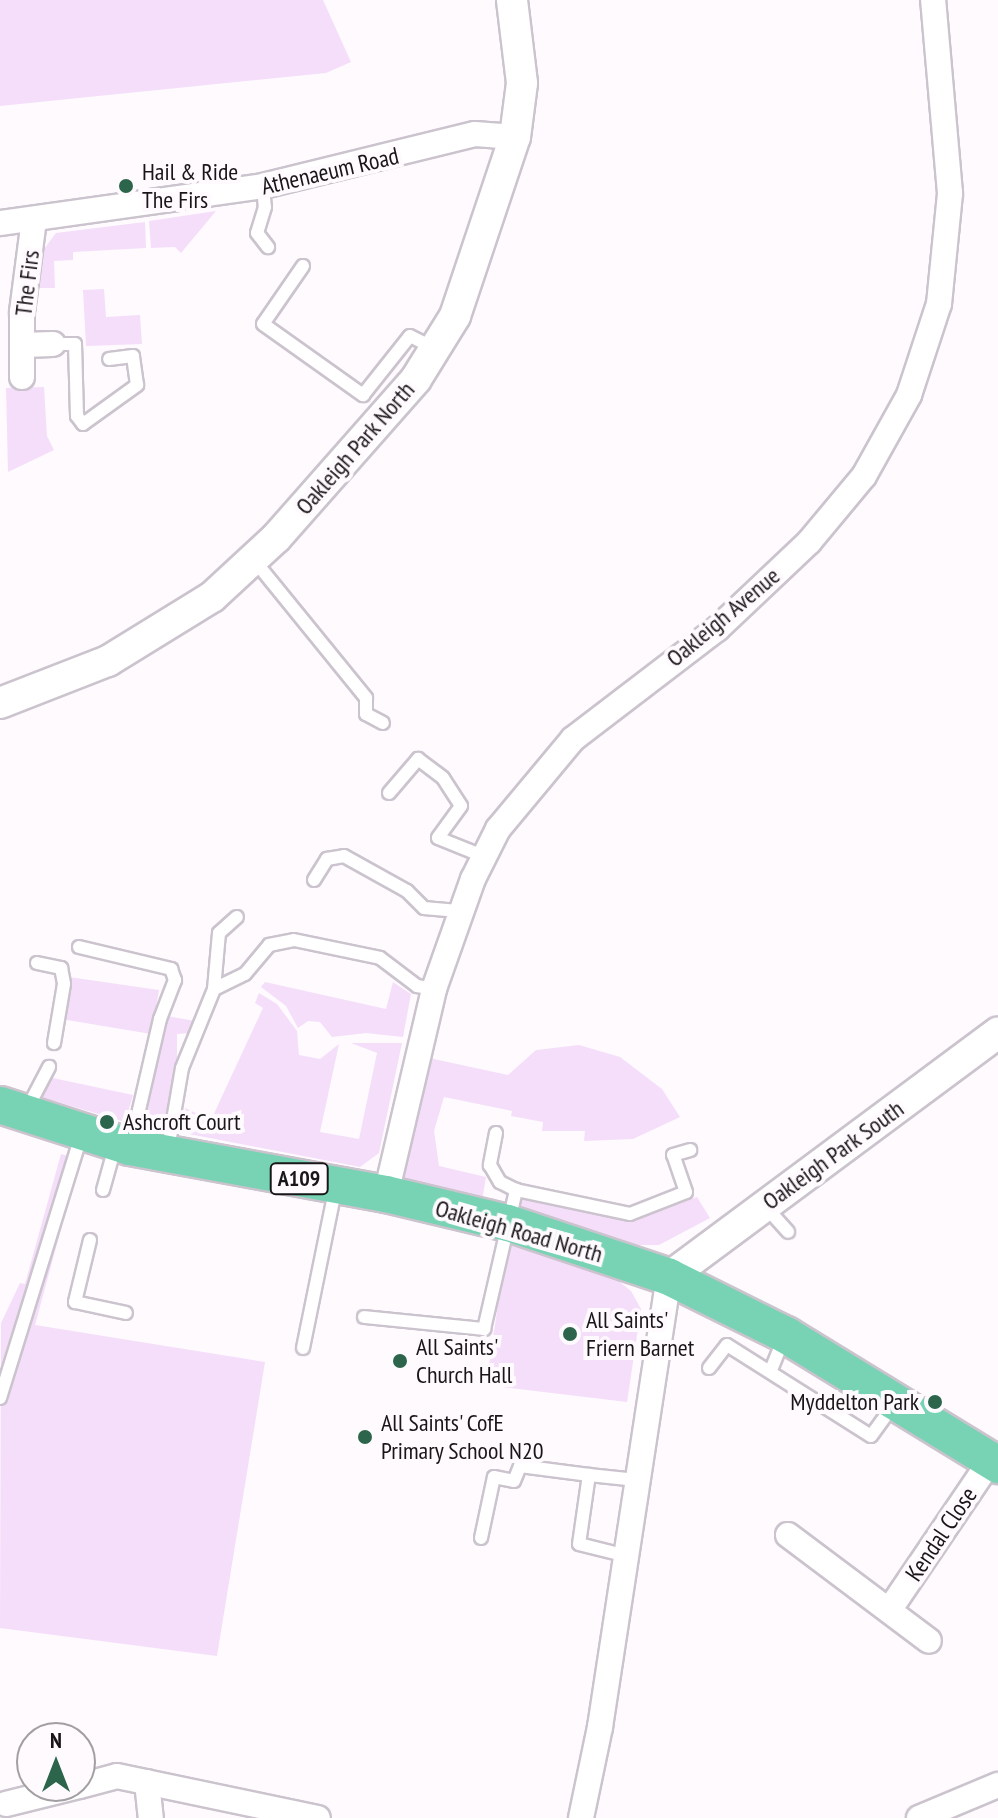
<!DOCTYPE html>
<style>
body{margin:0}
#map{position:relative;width:998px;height:1818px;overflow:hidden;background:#fefafe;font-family:"PT Sans Narrow",sans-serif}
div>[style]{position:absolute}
.green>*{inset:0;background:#f5defa}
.roads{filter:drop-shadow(2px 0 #cbc3cd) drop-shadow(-2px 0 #cbc3cd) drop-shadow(0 2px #cbc3cd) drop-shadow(0 -2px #cbc3cd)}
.service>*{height:12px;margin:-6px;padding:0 6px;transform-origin:6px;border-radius:6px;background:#fff}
.minor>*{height:24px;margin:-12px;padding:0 12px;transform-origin:12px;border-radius:12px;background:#fff}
.tertiary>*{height:30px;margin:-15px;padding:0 15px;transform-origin:15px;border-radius:15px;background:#fff}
.primary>*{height:36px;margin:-18px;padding:0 18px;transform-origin:18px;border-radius:18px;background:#77d3b3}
.dots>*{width:22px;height:22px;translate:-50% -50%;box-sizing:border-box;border:4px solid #fefafe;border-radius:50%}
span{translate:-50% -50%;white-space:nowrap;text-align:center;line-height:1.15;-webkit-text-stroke:8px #fefafe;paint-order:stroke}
.shield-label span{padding:2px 6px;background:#fefafe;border:2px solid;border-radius:6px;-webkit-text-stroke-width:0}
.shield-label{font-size:22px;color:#19161a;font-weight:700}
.street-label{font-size:24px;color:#19161a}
.poi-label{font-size:24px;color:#19161a}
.left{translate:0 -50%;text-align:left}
.right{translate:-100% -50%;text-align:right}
.north{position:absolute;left:16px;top:1722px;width:80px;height:80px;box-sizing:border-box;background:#fefafe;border:2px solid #a29fa3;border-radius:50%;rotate:0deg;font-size:22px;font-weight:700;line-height:32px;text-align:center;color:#19161a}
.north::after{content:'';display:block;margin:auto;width:28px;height:36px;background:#2d654c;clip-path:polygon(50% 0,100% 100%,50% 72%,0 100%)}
</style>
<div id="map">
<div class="green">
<i style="clip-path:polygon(0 0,323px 0,351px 62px,326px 73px,0 106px)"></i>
<i style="clip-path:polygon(216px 211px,181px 253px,175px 247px,151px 248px,149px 221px)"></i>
<i style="clip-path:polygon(145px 222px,146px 248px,73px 252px,73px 260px,54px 261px,55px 288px,38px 288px,44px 249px,56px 233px)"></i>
<i style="clip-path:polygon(104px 289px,106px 317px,140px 315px,142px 344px,86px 346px,83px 290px)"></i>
<i style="clip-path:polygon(44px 387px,47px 436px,54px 450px,8px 472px,6px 388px)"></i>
<i style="clip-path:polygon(69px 977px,159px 990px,151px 1034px,61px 1019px)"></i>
<i style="clip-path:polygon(265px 982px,386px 1009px,393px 982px,411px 994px,403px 1037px,366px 1033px,332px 1037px,320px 1022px,308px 1021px,298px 1028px,286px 1006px,261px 987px)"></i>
<i style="clip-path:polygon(259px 993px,277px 1004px,297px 1031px,299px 1055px,320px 1059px,339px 1044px,320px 1132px,359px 1139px,377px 1053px,351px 1043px,402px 1043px,379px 1153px,360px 1167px,189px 1134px,185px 1108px,211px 1120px,263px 1008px,255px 1003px)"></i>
<i style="clip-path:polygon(167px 1016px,195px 1021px,189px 1033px,177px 1034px,177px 1064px,164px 1131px,139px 1124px)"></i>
<i style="clip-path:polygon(579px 1045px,620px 1057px,662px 1089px,680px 1117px,633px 1139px,584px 1141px,585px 1131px,542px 1131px,543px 1122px,511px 1116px,512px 1111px,444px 1097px,434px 1131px,439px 1166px,486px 1177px,482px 1201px,400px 1180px,429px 1058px,508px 1075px,536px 1050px)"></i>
<i style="clip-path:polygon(48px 1077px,133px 1095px,125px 1122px,41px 1097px)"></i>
<i style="clip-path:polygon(61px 1154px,80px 1159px,35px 1325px,265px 1362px,217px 1656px,0 1628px,1px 1323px,20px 1283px,25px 1284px)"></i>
<i style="clip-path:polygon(520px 1194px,631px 1216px,697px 1197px,710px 1218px,659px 1245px,634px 1245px,518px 1215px)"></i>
<i style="clip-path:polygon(507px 1244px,616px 1279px,631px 1291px,641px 1309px,627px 1402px,486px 1385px)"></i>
</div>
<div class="roads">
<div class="service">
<i style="left:263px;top:186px;width:21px;rotate:85deg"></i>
<i style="left:265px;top:207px;width:27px;rotate:107deg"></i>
<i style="left:257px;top:233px;width:18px;rotate:52deg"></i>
<i style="left:303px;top:266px;width:70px;rotate:124.6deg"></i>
<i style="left:263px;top:324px;width:123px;rotate:35.4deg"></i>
<i style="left:363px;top:395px;width:75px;rotate:-51.5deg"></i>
<i style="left:410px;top:336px;width:28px;rotate:27deg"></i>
<i style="left:53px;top:344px;width:22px"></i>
<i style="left:75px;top:344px;width:72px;rotate:88.4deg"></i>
<i style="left:77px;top:416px;width:10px;rotate:53deg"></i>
<i style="left:83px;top:424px;width:67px;rotate:-35.8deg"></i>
<i style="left:137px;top:385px;width:29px;rotate:-98deg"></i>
<i style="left:133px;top:356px;width:24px;rotate:173deg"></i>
<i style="left:254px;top:560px;width:178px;rotate:50.9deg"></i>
<i style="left:366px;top:698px;width:16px;rotate:90deg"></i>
<i style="left:366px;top:714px;width:19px;rotate:28deg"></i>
<i style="left:389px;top:793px;width:45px;rotate:-49.5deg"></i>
<i style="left:418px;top:759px;width:31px;rotate:37deg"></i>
<i style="left:443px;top:778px;width:33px;rotate:57deg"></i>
<i style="left:461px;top:806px;width:39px;rotate:126deg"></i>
<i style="left:438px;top:838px;width:48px;rotate:21.8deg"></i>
<i style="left:314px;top:880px;width:25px;rotate:-58deg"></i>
<i style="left:327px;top:859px;width:17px;rotate:-10deg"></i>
<i style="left:344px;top:856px;width:72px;rotate:29.1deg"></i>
<i style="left:407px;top:891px;width:24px;rotate:45deg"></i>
<i style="left:424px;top:908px;width:37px;rotate:5deg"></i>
<i style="left:79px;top:947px;width:95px;rotate:13.4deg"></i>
<i style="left:171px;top:969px;width:12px;rotate:70deg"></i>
<i style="left:175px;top:980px;width:42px;rotate:111deg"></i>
<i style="left:160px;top:1019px;width:129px;rotate:103deg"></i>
<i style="left:37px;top:963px;width:25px;rotate:12deg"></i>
<i style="left:61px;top:968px;width:16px;rotate:79deg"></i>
<i style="left:64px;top:984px;width:60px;rotate:99.6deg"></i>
<i style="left:214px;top:989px;width:34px;rotate:-26deg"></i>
<i style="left:245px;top:974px;width:38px;rotate:-50deg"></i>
<i style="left:269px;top:945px;width:25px;rotate:-11deg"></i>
<i style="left:294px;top:940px;width:88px;rotate:11.8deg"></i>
<i style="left:380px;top:958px;width:46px;rotate:37.1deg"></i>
<i style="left:417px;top:986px;width:17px;rotate:10deg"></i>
<i style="left:26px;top:1111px;width:50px;rotate:-62.4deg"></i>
<i style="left:496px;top:1133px;width:33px;rotate:101deg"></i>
<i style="left:490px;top:1165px;width:20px;rotate:60deg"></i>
<i style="left:500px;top:1182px;width:18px;rotate:27deg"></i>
<i style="left:516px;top:1190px;width:116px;rotate:11.9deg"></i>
<i style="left:630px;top:1214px;width:60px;rotate:-21.4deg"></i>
<i style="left:686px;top:1192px;width:39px;rotate:-109deg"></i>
<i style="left:673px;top:1155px;width:18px;rotate:-16deg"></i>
<i style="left:168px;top:1149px;width:82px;rotate:-80.2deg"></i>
<i style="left:182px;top:1068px;width:85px;rotate:-67.9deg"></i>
<i style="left:214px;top:989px;width:56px;rotate:-84.9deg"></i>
<i style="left:219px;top:933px;width:24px;rotate:-42deg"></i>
<i style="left:103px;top:1190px;width:45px;rotate:-74.4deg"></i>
<i style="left:764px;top:1205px;width:36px;rotate:48deg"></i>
<i style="left:90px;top:1240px;width:64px;rotate:103.6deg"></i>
<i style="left:75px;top:1302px;width:52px;rotate:12.2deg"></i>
<i style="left:364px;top:1317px;width:121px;rotate:5.7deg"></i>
<i style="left:484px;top:1329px;width:143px;rotate:-77deg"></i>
<i style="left:303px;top:1348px;width:165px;rotate:-78.5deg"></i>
<i style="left:709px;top:1368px;width:29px;rotate:-52deg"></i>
<i style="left:727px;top:1345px;width:170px;rotate:32.3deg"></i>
<i style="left:871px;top:1436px;width:37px;rotate:-54deg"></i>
<i style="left:771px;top:1370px;width:37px;rotate:-68deg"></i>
<i style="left:0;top:1398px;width:277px;rotate:-72.8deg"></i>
<i style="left:481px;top:1538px;width:62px;rotate:-78deg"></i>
<i style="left:494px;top:1477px;width:20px;rotate:11deg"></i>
<i style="left:514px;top:1481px;width:16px;rotate:-68deg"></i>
<i style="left:520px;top:1466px;width:70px;rotate:7.4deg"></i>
<i style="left:627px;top:1556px;width:49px;rotate:-166deg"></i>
<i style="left:579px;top:1544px;width:70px;rotate:-81.8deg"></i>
<i style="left:589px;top:1475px;width:48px;rotate:5.9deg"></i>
</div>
<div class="minor">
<i style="left:0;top:223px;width:266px;rotate:-8deg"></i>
<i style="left:263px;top:186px;width:218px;rotate:-13.8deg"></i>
<i style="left:475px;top:134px;width:40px;rotate:4.3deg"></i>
<i style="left:22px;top:345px;width:31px;rotate:-2deg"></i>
<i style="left:22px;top:377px;width:65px;rotate:-90deg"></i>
<i style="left:22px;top:312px;width:93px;rotate:-82.6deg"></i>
<i style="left:386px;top:1194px;width:211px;rotate:-76.8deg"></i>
<i style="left:434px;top:989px;width:117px;rotate:-70.5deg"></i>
<i style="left:473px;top:879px;width:56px;rotate:-63.4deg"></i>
<i style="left:498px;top:829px;width:117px;rotate:-50.2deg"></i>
<i style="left:573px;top:739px;width:181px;rotate:-37.4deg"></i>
<i style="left:717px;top:629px;width:127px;rotate:-43.4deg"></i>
<i style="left:809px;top:542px;width:86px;rotate:-50.2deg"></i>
<i style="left:864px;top:476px;width:93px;rotate:-60.9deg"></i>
<i style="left:909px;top:395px;width:96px;rotate:-71.8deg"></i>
<i style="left:939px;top:304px;width:112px;rotate:-84.3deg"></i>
<i style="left:950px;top:193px;width:194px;rotate:-95deg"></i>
<i style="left:788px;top:1535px;width:176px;rotate:36.9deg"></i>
<i style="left:890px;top:1609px;width:180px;rotate:-55.9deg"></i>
<i style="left:147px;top:1782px;width:36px;rotate:84deg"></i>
<i style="left:80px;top:1786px;width:38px;rotate:-15deg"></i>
<i style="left:117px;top:1776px;width:205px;rotate:11.8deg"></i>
<i style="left:6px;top:1804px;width:75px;rotate:-13.9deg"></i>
<i style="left:581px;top:1818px;width:93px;rotate:-78.2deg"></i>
<i style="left:600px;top:1727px;width:455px;rotate:-81.3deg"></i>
<i style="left:919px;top:1818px;width:86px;rotate:-22.7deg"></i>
</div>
<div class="tertiary">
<i style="left:0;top:703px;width:116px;rotate:-21.3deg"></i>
<i style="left:108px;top:661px;width:122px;rotate:-31.6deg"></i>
<i style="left:212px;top:597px;width:87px;rotate:-42.7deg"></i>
<i style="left:276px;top:538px;width:212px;rotate:-48.6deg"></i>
<i style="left:416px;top:379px;width:74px;rotate:-58.2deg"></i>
<i style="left:455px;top:316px;width:189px;rotate:-71.5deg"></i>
<i style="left:515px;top:137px;width:54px;rotate:-82.6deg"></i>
<i style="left:522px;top:83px;width:84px;rotate:-96.9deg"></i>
<i style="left:669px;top:1277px;width:410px;rotate:-36.6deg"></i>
</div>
<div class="primary">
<i style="left:0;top:1105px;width:137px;rotate:17.9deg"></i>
<i style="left:130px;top:1147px;width:260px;rotate:10.4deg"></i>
<i style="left:386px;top:1194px;width:125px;rotate:13.4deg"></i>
<i style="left:508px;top:1223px;width:170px;rotate:18.5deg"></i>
<i style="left:669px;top:1277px;width:131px;rotate:26.4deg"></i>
<i style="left:786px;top:1335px;width:249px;rotate:31.5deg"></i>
</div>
</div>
<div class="dots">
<i style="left:126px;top:186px;background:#2d654c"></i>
<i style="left:107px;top:1122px;background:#2d654c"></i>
<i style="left:570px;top:1334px;background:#2d654c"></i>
<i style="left:400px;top:1361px;background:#2d654c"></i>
<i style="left:935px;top:1402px;background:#2d654c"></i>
<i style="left:365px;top:1437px;background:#2d654c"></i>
</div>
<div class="shield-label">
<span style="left:299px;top:1179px">A109</span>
</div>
<div class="street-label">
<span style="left:330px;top:171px;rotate:-13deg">Athenaeum Road</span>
<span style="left:27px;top:283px;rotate:-83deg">The Firs</span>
<span style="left:355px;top:448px;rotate:-49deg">Oakleigh Park North</span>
<span style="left:723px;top:617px;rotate:-40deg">Oakleigh Avenue</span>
<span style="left:833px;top:1155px;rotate:-36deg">Oakleigh Park South</span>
<span style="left:519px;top:1231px;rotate:16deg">Oakleigh Road North</span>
<span style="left:941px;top:1534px;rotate:-56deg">Kendal Close</span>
</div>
<div class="poi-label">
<span class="left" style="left:142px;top:186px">Hail &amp; Ride<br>The Firs</span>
<span class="left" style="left:123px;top:1122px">Ashcroft Court</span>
<span class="left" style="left:586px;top:1334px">All Saints'<br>Friern Barnet</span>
<span class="left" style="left:416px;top:1361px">All Saints'<br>Church Hall</span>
<span class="right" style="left:919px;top:1402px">Myddelton Park</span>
<span class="left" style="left:381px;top:1437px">All Saints' CofE<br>Primary School N20</span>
</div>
<div class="north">N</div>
</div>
